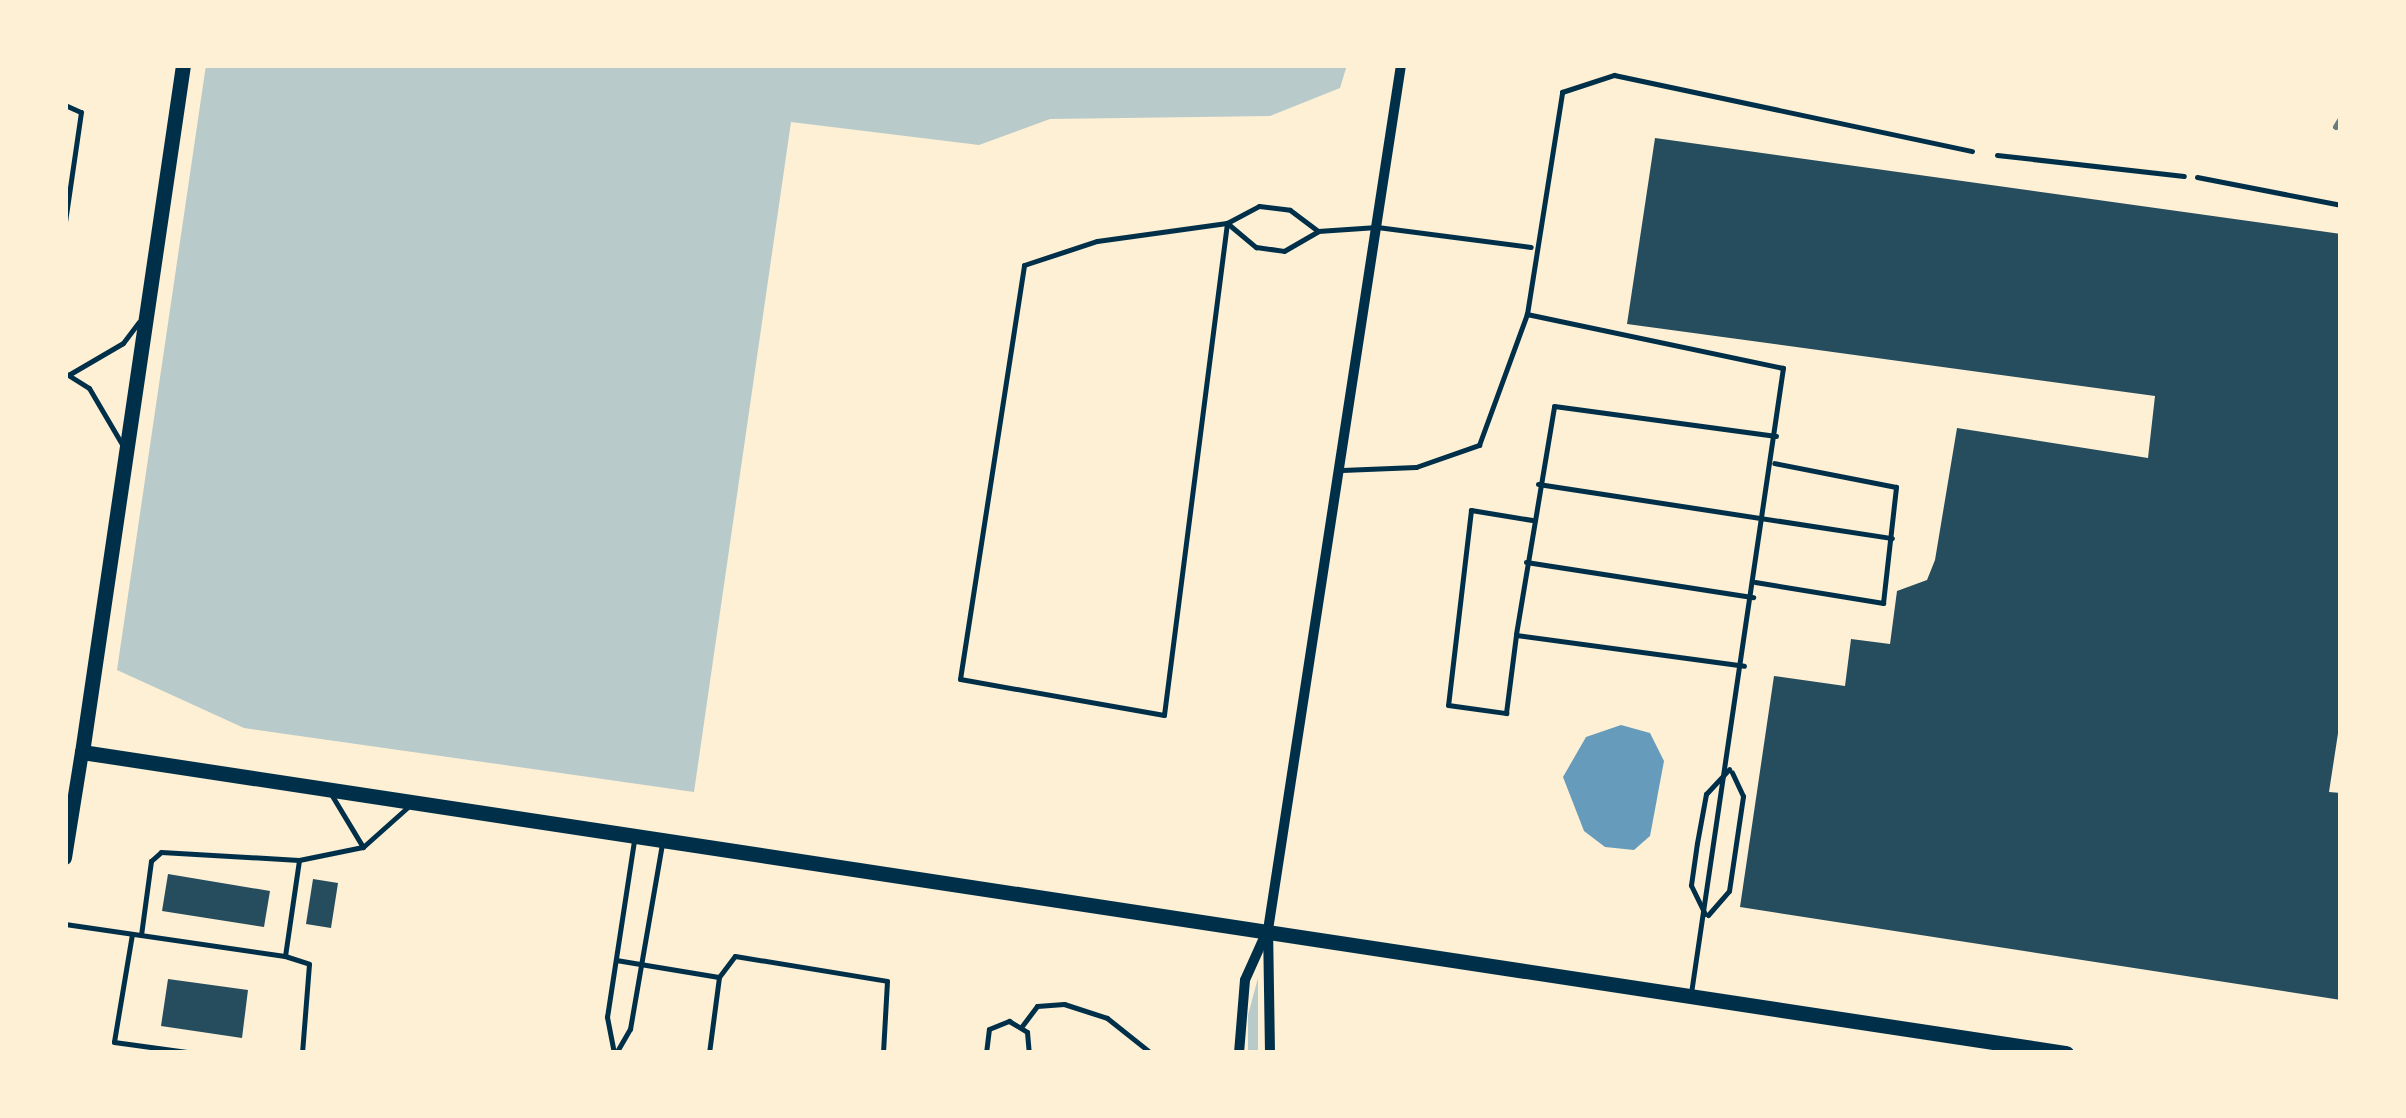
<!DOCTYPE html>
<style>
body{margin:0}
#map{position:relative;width:2406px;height:1118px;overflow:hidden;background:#fdf0d5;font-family:"IBM Plex Sans",sans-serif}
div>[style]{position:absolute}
.green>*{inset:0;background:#b9caca}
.water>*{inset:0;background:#669bbc}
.building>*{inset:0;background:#264d5e}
.service>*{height:5px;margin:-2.5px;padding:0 2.5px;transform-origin:2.5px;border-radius:2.5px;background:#003049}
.minor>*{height:10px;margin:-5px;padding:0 5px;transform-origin:5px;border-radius:5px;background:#003049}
.secondary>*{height:14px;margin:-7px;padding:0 7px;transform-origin:7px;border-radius:7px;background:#003049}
.primary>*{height:15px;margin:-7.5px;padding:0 7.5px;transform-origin:7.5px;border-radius:7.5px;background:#003049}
.rail>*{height:6px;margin:-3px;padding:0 3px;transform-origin:3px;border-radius:3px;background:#657d81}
span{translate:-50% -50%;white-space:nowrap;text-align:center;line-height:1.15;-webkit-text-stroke:8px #fdf0d5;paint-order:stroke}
.frame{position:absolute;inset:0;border:68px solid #fdf0d5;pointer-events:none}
</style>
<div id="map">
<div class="green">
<i style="clip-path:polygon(206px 65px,1347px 65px,1340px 88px,1270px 116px,1050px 119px,979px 145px,791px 122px,694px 792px,244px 728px,117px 670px)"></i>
<i style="clip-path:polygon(1258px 978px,1258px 1053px,1248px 1053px,1248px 1015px)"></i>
</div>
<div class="water">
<i style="clip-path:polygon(1621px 725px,1650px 733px,1664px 761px,1650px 836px,1634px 850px,1605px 847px,1584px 831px,1563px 777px,1586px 737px)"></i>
</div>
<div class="building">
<i style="clip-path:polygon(1655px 138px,2341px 234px,2341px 714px,2329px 792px,2341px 793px,2341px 1000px,1740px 907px,1774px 676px,1845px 686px,1851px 639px,1890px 644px,1897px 591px,1927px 580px,1935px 560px,1957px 428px,2148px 458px,2155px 396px,1627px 324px)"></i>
<i style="clip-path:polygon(168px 874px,270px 891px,264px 927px,162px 911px)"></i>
<i style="clip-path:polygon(313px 879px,338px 883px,331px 928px,306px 924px)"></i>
<i style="clip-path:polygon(168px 979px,248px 990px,242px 1038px,161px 1026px)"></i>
</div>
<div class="service">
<i style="left:65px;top:105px;width:17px;rotate:24deg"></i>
<i style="left:81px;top:112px;width:111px;rotate:98.3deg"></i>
<i style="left:1997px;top:155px;width:188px;rotate:6.4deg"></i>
<i style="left:2197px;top:177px;width:147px;rotate:11deg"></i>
<i style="left:1227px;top:223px;width:496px;rotate:97.3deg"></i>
<i style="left:1164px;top:715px;width:207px;rotate:-170deg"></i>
<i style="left:960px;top:679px;width:419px;rotate:-81.2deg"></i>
<i style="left:1024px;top:265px;width:77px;rotate:-18.2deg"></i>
<i style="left:1097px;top:241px;width:131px;rotate:-7.9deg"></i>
<i style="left:1227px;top:223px;width:36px;rotate:-28deg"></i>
<i style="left:1259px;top:206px;width:31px;rotate:7deg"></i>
<i style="left:1290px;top:210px;width:35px;rotate:37deg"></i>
<i style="left:1227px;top:223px;width:38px;rotate:40deg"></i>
<i style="left:1256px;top:247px;width:28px;rotate:8deg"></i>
<i style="left:1284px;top:251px;width:39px;rotate:-30deg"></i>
<i style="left:1318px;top:231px;width:59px;rotate:-3.9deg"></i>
<i style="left:1377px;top:227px;width:155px;rotate:7.4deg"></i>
<i style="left:65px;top:373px;width:28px;rotate:32deg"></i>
<i style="left:89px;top:388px;width:67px;rotate:59.6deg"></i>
<i style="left:70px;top:374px;width:61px;rotate:-30.3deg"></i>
<i style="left:123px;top:343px;width:26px;rotate:-53deg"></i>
<i style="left:1342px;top:470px;width:74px;rotate:-2.3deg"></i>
<i style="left:1416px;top:467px;width:67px;rotate:-19.2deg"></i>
<i style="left:1479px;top:445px;width:140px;rotate:-69.9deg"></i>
<i style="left:1538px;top:484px;width:358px;rotate:8.7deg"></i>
<i style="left:1532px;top:520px;width:62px;rotate:-170.7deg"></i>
<i style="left:1471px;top:510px;width:196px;rotate:96.7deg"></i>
<i style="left:1448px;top:705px;width:59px;rotate:7.9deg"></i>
<i style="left:1506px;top:713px;width:79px;rotate:-82.7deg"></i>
<i style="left:1516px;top:635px;width:230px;rotate:7.7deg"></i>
<i style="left:1526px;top:562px;width:230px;rotate:8.8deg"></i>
<i style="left:1755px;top:582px;width:130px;rotate:9.3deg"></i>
<i style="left:1883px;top:603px;width:117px;rotate:-83.6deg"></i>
<i style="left:1896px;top:487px;width:124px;rotate:-168.9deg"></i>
<i style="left:1516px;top:634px;width:231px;rotate:-80.5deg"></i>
<i style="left:1554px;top:406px;width:224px;rotate:7.7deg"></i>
<i style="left:331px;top:794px;width:62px;rotate:58.9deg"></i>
<i style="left:1705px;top:914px;width:32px;rotate:-116deg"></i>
<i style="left:1691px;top:885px;width:42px;rotate:-81.9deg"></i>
<i style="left:1697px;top:843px;width:50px;rotate:-79.6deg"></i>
<i style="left:1706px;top:794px;width:34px;rotate:-47deg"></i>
<i style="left:1708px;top:915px;width:32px;rotate:-49deg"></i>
<i style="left:1729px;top:891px;width:96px;rotate:-81.6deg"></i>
<i style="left:1743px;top:796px;width:26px;rotate:-115deg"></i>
<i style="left:65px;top:924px;width:222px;rotate:8.3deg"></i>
<i style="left:285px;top:956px;width:97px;rotate:-81.7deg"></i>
<i style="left:299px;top:860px;width:65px;rotate:-11.5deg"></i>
<i style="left:363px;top:847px;width:62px;rotate:-41.7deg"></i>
<i style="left:132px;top:934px;width:109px;rotate:99.5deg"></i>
<i style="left:114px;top:1042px;width:81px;rotate:7.8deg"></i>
<i style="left:141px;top:935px;width:75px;rotate:-82.3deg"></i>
<i style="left:151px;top:861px;width:13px;rotate:-42deg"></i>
<i style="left:161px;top:852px;width:138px;rotate:3.3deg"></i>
<i style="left:285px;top:956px;width:25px;rotate:18deg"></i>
<i style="left:309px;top:964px;width:89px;rotate:94.5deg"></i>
<i style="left:616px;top:960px;width:104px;rotate:9.4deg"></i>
<i style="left:719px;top:977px;width:26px;rotate:-53deg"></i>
<i style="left:735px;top:956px;width:154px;rotate:9.3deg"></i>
<i style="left:887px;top:981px;width:72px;rotate:93.2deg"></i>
<i style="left:1691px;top:993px;width:632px;rotate:-81.63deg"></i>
<i style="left:1783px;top:368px;width:262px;rotate:-168.1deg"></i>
<i style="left:1527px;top:314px;width:225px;rotate:-81deg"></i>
<i style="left:1562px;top:92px;width:55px;rotate:-18.1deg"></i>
<i style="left:1614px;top:75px;width:366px;rotate:12deg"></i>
<i style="left:1022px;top:1026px;width:25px;rotate:-53deg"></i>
<i style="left:1037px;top:1006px;width:27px;rotate:-4deg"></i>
<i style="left:1064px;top:1004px;width:45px;rotate:18deg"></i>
<i style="left:1107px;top:1018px;width:56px;rotate:38.5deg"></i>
<i style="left:614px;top:1053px;width:37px;rotate:-101deg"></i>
<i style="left:607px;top:1017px;width:179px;rotate:-81.3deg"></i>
<i style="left:616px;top:1053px;width:28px;rotate:-60deg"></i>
<i style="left:630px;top:1029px;width:189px;rotate:-80.2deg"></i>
<i style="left:709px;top:1053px;width:77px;rotate:-82.5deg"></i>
<i style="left:986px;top:1053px;width:24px;rotate:-83deg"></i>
<i style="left:989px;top:1029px;width:22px;rotate:-22deg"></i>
<i style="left:1009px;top:1021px;width:21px;rotate:31deg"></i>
<i style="left:1027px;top:1032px;width:21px;rotate:85deg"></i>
</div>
<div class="minor">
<i style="left:1239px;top:1053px;width:73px;rotate:-85.3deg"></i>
<i style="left:1245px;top:980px;width:54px;rotate:-65.8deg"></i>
<i style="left:1270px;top:1053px;width:123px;rotate:-90.9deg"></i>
<i style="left:1268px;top:930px;width:875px;rotate:-81.26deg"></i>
</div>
<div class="secondary">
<i style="left:65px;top:858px;width:107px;rotate:-80.9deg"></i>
</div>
<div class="primary">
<i style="left:183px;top:65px;width:694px;rotate:98.36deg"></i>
<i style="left:82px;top:752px;width:2007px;rotate:8.63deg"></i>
</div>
<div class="rail">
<i style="left:2336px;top:127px;width:9px;rotate:-58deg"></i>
</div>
<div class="frame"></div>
</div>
